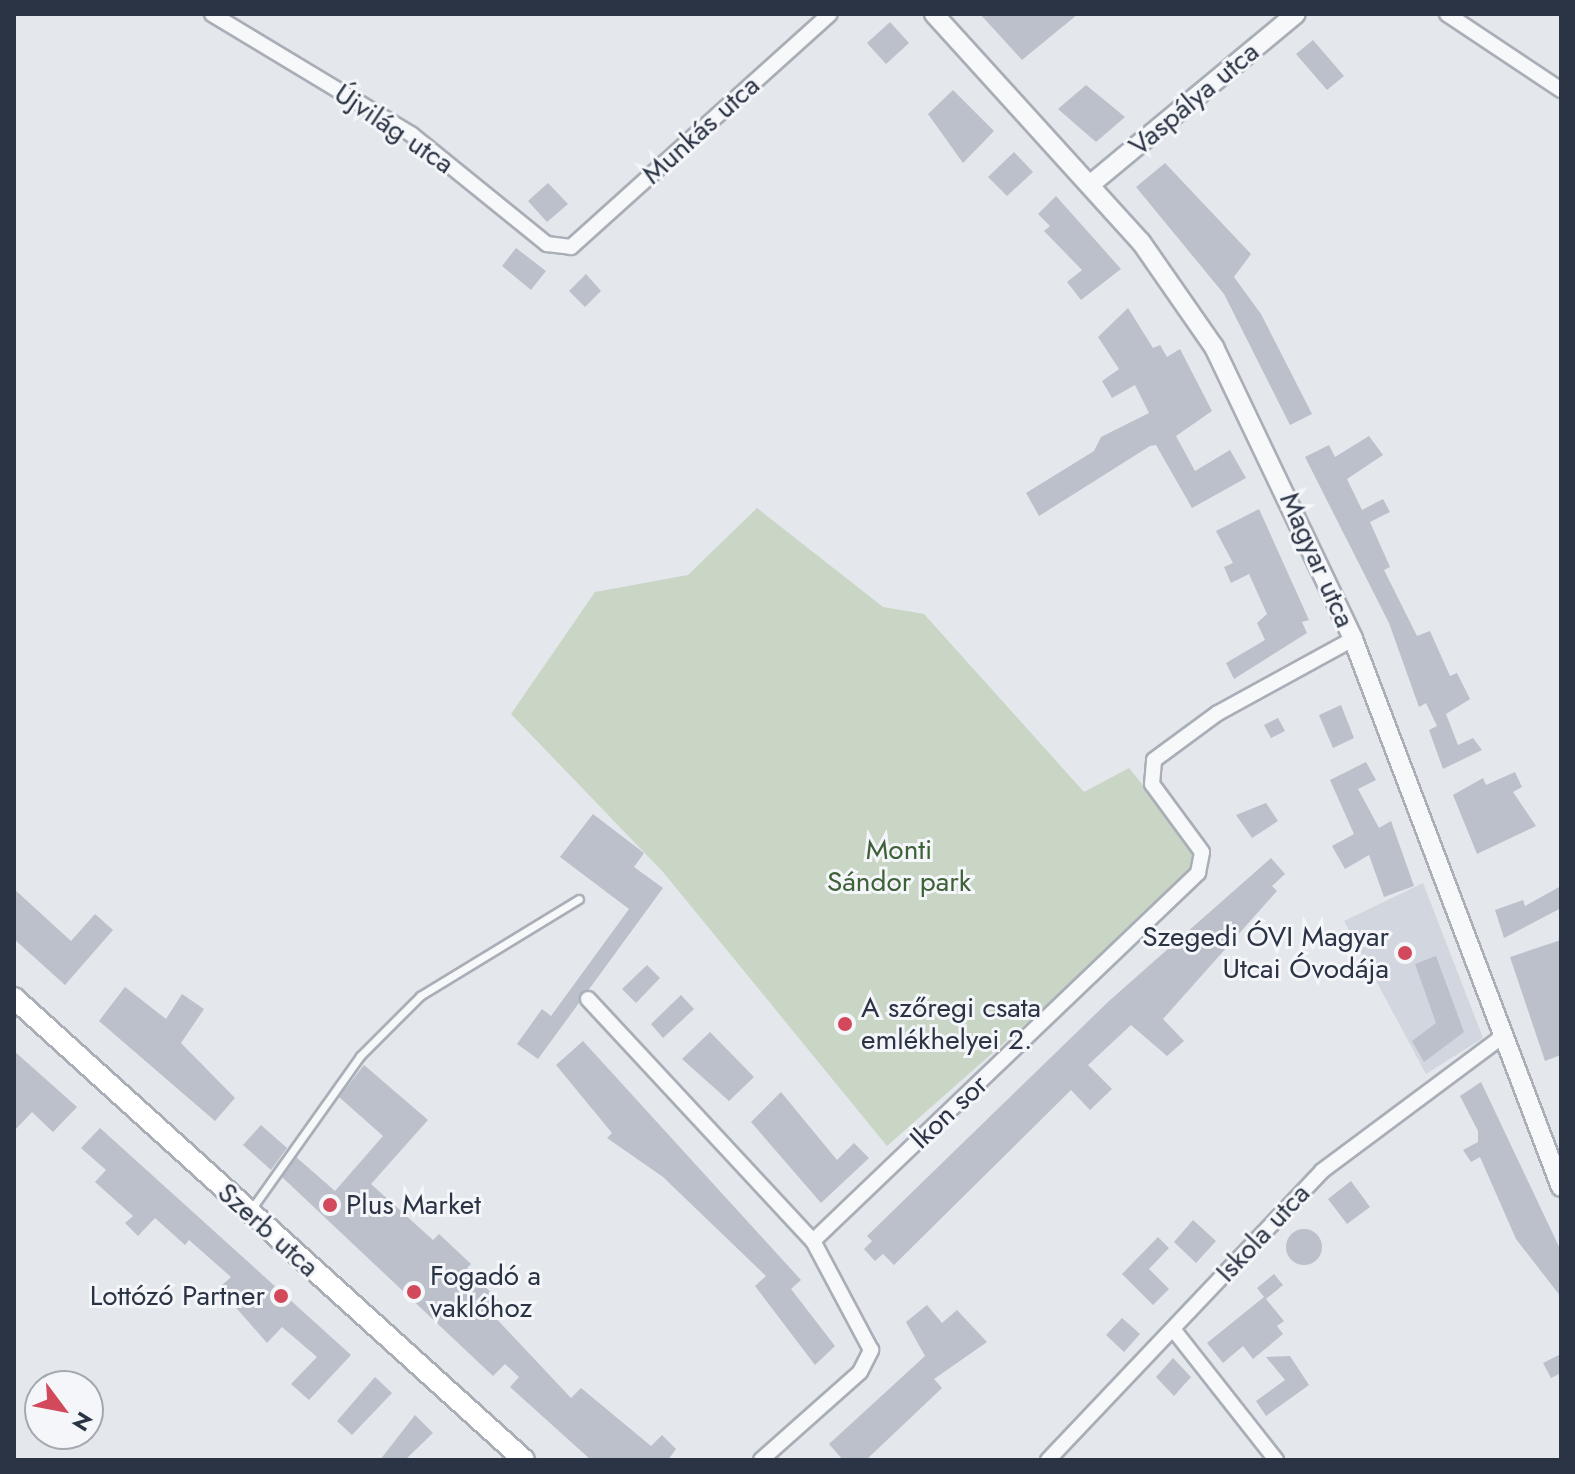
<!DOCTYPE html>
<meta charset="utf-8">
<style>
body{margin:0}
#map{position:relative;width:1575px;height:1474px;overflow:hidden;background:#e4e7ec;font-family:Jost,sans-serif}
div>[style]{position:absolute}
.built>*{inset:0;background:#d2d6de}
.green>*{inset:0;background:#c9d6c5}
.building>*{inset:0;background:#bbc0ca}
.round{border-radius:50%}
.roads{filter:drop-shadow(2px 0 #a9aeb7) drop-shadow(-2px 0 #a9aeb7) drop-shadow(0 2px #a9aeb7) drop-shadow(0 -2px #a9aeb7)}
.service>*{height:7px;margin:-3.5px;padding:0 3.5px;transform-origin:3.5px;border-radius:3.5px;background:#f7f8fa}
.minor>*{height:14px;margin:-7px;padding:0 7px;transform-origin:7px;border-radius:7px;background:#f7f8fa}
.tertiary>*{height:18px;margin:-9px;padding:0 9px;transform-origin:9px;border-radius:9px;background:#f7f8fa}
.secondary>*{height:20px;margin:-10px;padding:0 10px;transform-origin:10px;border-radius:10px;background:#fff}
.dots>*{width:22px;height:22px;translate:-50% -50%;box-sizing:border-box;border:4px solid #f4f6f9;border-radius:50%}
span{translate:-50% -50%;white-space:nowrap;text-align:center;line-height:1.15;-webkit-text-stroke:6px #f4f6f9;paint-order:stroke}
.street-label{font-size:28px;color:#2b3445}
.park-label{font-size:28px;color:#3f6138}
.poi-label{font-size:28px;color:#2b3445}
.right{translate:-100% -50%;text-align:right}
.left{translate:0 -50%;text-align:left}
.frame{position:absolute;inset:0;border:16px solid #2b3445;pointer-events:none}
.north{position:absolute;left:24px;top:1370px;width:80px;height:80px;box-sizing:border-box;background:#f4f6f9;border:2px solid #a4a8b1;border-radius:50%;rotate:122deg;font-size:22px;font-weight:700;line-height:32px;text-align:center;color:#2b3445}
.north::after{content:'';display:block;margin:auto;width:28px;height:36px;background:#d1495b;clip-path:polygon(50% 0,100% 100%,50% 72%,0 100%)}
</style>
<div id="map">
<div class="built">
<i style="clip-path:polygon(1423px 883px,1483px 1038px,1426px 1074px,1344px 921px)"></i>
</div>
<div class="green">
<i style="clip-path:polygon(757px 508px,883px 607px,924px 614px,1084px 792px,1129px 768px,1194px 848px,1193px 869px,1182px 886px,887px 1146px,663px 872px,511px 714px,595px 592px,688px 575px)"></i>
</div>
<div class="building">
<i style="clip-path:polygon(980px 14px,1078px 14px,1022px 60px)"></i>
<i style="clip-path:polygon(890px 22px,909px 43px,886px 64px,867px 43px)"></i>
<i style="clip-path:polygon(1313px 40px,1344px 76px,1327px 90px,1296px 54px)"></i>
<i style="clip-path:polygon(1086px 85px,1125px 117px,1096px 142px,1058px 109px)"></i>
<i style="clip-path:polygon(953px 90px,994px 131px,963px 163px,928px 114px)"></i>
<i style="clip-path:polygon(1014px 152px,1033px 172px,1007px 196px,988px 177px)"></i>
<i style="clip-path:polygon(1165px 163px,1251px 254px,1234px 277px,1261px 314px,1312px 414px,1290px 425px,1224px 294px,1136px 187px)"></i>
<i style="clip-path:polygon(548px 183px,568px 204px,547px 222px,528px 201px)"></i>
<i style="clip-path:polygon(1056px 196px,1121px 269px,1081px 300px,1067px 282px,1082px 270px,1044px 231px,1050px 226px,1038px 214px)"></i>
<i style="clip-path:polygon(516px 248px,546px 271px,531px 290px,502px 266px)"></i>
<i style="clip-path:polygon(586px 274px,601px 291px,585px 307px,569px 291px)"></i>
<i style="clip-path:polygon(1128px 308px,1153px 348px,1160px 345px,1167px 357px,1180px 349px,1212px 411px,1176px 436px,1195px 471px,1230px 450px,1246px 478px,1192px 508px,1156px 445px,1150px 446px,1039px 516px,1026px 493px,1094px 451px,1101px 437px,1149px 413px,1135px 385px,1112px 398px,1102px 381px,1119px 369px,1098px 337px)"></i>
<i style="clip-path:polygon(1369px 436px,1383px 455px,1347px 479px,1362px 510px,1383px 499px,1390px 512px,1370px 522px,1390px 567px,1384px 570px,1417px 636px,1430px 631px,1450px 676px,1457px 673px,1470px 699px,1446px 714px,1458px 745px,1473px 738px,1482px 750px,1443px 769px,1429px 730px,1437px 726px,1426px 703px,1419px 707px,1389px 623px,1305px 457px,1329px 445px,1335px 457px)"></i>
<i style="clip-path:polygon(1259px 509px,1309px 620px,1302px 622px,1307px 633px,1234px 679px,1226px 663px,1265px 640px,1257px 623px,1267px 614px,1249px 574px,1231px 583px,1224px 567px,1233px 563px,1216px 531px)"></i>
<i style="clip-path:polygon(1341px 705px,1354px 738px,1333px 748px,1319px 715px)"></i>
<i style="clip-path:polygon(1278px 718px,1285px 731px,1271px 738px,1264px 725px)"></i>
<i style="clip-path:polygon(1366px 762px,1376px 780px,1358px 789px,1379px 828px,1391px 821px,1414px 886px,1384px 897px,1369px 855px,1345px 869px,1332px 846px,1354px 834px,1330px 780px)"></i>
<i style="clip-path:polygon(1515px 772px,1522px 787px,1513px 792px,1536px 826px,1477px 854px,1453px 795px,1483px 778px,1486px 785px)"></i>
<i style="clip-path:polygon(1266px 803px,1278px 821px,1252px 838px,1236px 815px)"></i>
<i style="clip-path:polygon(593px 814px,644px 853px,634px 867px,663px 888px,538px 1059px,517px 1044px,542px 1009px,551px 1016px,629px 909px,560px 857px)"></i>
<i style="clip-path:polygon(1271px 858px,1285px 874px,1272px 886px,1277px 891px,1163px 1019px,1184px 1041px,1167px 1056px,1131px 1025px,1088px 1065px,1112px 1089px,1090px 1110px,1071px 1090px,894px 1265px,883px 1254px,875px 1261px,864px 1249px,872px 1241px,867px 1236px,1109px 1001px)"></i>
<i style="clip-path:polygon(1561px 886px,1561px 908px,1504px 938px,1495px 910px,1523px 900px,1525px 906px)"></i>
<i style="clip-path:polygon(14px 889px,71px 941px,95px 914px,113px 930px,65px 985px,14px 939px)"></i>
<i style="clip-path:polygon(1561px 940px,1561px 1055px,1545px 1061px,1510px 957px)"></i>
<i style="clip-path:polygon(1436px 956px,1464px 1032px,1424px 1062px,1412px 1041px,1436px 1023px,1415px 964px)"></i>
<i style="clip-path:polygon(647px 965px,660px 978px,636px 1003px,622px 989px)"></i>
<i style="clip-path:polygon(125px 987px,166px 1019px,182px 994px,204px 1009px,181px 1043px,235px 1098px,215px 1121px,99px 1021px)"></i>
<i style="clip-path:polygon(681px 995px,694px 1009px,663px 1038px,651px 1024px)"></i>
<i style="clip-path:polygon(710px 1032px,754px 1077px,729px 1101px,682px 1059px)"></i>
<i style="clip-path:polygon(583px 1041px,801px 1280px,791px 1289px,835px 1346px,815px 1365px,755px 1286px,766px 1276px,663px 1177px,607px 1138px,612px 1133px,556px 1065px)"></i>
<i style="clip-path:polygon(14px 1051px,77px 1107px,53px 1132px,32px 1112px,14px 1131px)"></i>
<i style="clip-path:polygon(364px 1065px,428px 1120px,371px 1184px,433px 1240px,439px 1234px,471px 1264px,467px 1268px,499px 1301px,490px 1312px,571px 1398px,581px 1388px,651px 1446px,662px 1435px,676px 1449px,668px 1460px,591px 1460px,510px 1387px,519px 1377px,505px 1364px,493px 1376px,282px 1177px,296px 1157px,335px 1191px,383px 1136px,339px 1097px)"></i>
<i style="clip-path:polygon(1481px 1082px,1561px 1251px,1561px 1297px,1516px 1239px,1480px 1157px,1471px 1162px,1463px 1150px,1478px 1142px,1478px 1131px,1460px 1096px)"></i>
<i style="clip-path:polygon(781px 1092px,837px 1160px,854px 1143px,869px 1158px,821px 1203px,751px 1122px)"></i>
<i style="clip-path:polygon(261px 1125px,287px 1148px,271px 1170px,243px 1145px)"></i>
<i style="clip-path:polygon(100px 1128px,351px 1355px,309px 1400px,291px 1384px,317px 1357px,282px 1327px,267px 1343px,219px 1288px,231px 1277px,189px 1240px,185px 1245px,155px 1218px,138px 1236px,125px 1223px,133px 1216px,95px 1182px,106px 1170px,81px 1148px)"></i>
<i style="clip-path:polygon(1351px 1181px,1370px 1207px,1347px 1224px,1328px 1199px)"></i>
<i style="clip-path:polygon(1193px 1220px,1216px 1241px,1196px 1263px,1174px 1242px)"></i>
<i class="round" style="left:1286px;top:1229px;width:36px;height:36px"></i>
<i style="clip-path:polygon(1158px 1237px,1169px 1248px,1149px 1269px,1169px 1289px,1153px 1305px,1122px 1274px)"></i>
<i style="clip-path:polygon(1274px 1274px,1283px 1285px,1266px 1299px,1284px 1321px,1277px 1326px,1283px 1334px,1253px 1359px,1243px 1346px,1223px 1363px,1207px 1343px,1264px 1297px,1257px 1288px)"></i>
<i style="clip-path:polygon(927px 1305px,942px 1323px,957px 1310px,987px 1342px,934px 1379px,942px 1388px,866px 1460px,843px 1460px,829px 1444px,925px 1356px,906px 1322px)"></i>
<i style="clip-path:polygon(1122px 1318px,1140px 1334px,1124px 1352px,1106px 1335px)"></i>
<i style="clip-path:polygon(1561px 1354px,1561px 1373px,1551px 1378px,1543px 1363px)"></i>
<i style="clip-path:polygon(1290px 1356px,1309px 1385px,1266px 1416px,1256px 1401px,1285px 1380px,1266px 1357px)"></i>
<i style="clip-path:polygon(1173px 1358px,1191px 1377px,1174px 1396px,1156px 1377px)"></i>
<i style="clip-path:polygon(375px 1377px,392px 1393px,352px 1435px,337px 1421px)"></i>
<i style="clip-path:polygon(415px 1415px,433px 1433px,405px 1460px,380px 1460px)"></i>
</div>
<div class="roads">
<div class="service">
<i style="left:250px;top:1211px;width:190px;rotate:-54.6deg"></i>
<i style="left:360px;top:1056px;width:85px;rotate:-45deg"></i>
<i style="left:420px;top:996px;width:186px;rotate:-31.4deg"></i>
</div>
<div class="minor">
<i style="left:212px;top:14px;width:232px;rotate:31.1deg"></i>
<i style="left:411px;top:134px;width:175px;rotate:39deg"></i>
<i style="left:547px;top:244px;width:24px;rotate:7deg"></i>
<i style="left:571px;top:247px;width:348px;rotate:-42deg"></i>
<i style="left:1447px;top:14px;width:137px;rotate:33.7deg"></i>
<i style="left:588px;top:999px;width:330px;rotate:47.1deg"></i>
<i style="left:813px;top:1241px;width:533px;rotate:-43.71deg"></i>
<i style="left:1198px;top:873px;width:21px;rotate:-79deg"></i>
<i style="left:1202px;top:852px;width:84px;rotate:-126.3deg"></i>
<i style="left:1152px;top:784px;width:24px;rotate:-85deg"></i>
<i style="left:1154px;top:760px;width:79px;rotate:-36.3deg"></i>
<i style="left:1218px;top:713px;width:154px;rotate:-28.7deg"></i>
<i style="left:1173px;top:1329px;width:167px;rotate:51.8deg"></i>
<i style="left:761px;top:1460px;width:132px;rotate:-41.6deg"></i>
<i style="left:860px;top:1372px;width:25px;rotate:-63deg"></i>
<i style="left:871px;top:1350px;width:123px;rotate:-118deg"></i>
<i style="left:1048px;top:1460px;width:398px;rotate:-46.5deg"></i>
<i style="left:1322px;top:1171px;width:226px;rotate:-36.7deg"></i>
</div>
<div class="tertiary">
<i style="left:934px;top:14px;width:308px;rotate:47.8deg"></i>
<i style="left:1141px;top:242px;width:128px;rotate:55.2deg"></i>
<i style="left:1214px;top:347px;width:323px;rotate:64.5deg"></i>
<i style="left:1353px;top:639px;width:586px;rotate:69.22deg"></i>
<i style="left:1091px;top:184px;width:266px;rotate:-39.7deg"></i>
</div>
<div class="secondary">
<i style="left:14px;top:998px;width:688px;rotate:42.17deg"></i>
</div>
</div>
<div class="dots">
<i style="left:1405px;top:953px;background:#d1495b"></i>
<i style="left:845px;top:1024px;background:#d1495b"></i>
<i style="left:330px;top:1205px;background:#d1495b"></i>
<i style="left:414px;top:1292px;background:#d1495b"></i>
<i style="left:281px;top:1296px;background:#d1495b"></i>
</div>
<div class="street-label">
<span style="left:1194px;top:99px;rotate:-40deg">Vaspálya utca</span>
<span style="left:394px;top:129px;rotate:34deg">Újvilág utca</span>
<span style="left:701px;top:130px;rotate:-42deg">Munkás utca</span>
<span style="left:1317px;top:560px;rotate:66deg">Magyar utca</span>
<span style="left:949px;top:1112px;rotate:-43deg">Ikon sor</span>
<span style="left:268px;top:1230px;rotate:42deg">Szerb utca</span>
<span style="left:1263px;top:1233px;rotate:-47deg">Iskola utca</span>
</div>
<div class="park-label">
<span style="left:899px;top:866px">Monti<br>Sándor park</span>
</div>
<div class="poi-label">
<span class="right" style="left:1389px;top:953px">Szegedi ÓVI Magyar<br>Utcai Óvodája</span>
<span class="left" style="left:861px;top:1024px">A szőregi csata<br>emlékhelyei 2.</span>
<span class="left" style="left:346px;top:1205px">Plus Market</span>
<span class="left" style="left:430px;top:1292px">Fogadó a<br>vaklóhoz</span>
<span class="right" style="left:265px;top:1296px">Lottózó Partner</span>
</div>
<div class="frame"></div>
<div class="north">N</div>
</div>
